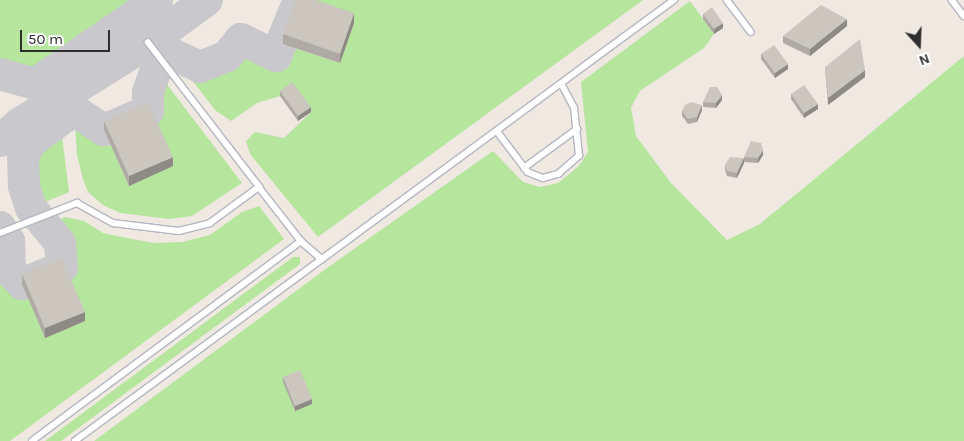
<!DOCTYPE html>
<style>
body{margin:0}
#map{position:relative;width:964px;height:441px;overflow:hidden;background:#efe9e1;font-family:Karla,sans-serif}
div>[style]{position:absolute}
.green>*{inset:0;background:#b6e59e}
.taxiway>*{height:32px;margin:-16px;padding:0 16px;transform-origin:16px;border-radius:16px;background:#c9c8cc}
.roads{filter:drop-shadow(1px 0 #b4b7c1) drop-shadow(-1px 0 #b4b7c1) drop-shadow(0 1px #b4b7c1) drop-shadow(0 -1px #b4b7c1)}
.lane>*{height:5.5px;margin:-2.75px;padding:0 2.75px;transform-origin:2.75px;border-radius:2.75px;background:#fff}
.wall>*{inset:0;background:#afaba4}
.shaded-wall>*{inset:0;background:#8e8b86}
.building>*{inset:0;background:#cbc7bf}
span{translate:-50% -50%;white-space:nowrap;text-align:center;line-height:1.15;-webkit-text-stroke:5px #fff;paint-order:stroke}
.north{position:absolute;left:894px;top:20px;width:50px;height:50px;-webkit-text-stroke:4px #fff;paint-order:stroke;rotate:160deg;font-size:14px;font-weight:700;line-height:20px;text-align:center;color:#2e2e2e}
.north::after{content:'';display:block;margin:auto;width:18px;height:22px;background:#2e2e2e;clip-path:polygon(50% 0,100% 100%,50% 72%,0 100%)}
.scale{position:absolute;left:20px;top:30px;width:90px;height:22px;box-sizing:border-box;border:2px solid #2e2e2e;border-top:0;padding-left:6px;font-size:15px;line-height:18px;white-space:nowrap;color:#2e2e2e;-webkit-text-stroke:4px #fff;paint-order:stroke}
</style>
<div id="map">
<div class="green">
<i style="clip-path:polygon(0 0,157px 0,35px 84px,0 74px)"></i>
<i style="clip-path:polygon(299px 0,643px 0,318px 237px,250px 154px,246px 141px,255px 132px,284px 138px,310px 113px,292px 87px,280px 96px,257px 103px,231px 121px,215px 110px,172px 54px,200px 67px,227px 56px,241px 39px,276px 56px,283px 44px,340px 63px)"></i>
<i style="clip-path:polygon(690px 1px,714px 34px,704px 48px,640px 91px,631px 108px,636px 136px,671px 183px,727px 240px,760px 224px,964px 56px,964px 441px,94px 441px,327px 268px,493px 151px,523px 182px,540px 187px,558px 183px,579px 166px,588px 152px,581px 82px)"></i>
<i style="clip-path:polygon(156px 70px,242px 183px,192px 216px,169px 219px,120px 213px,103px 205px,88px 192px,83px 179px,77px 155px,74px 110px,104px 130px,129px 186px,148px 111px,148px 92px)"></i>
<i style="clip-path:polygon(60px 121px,69px 192px,31px 208px,22px 171px,23px 155px,41px 133px)"></i>
<i style="clip-path:polygon(259px 206px,284px 239px,10px 441px,0 441px,0 246px,9px 241px,10px 271px,22px 284px,62px 267px,60px 243px,46px 228px,65px 217px,84px 221px,103px 233px,127px 238px,154px 243px,182px 242px,210px 235px,242px 212px)"></i>
<i style="clip-path:polygon(293px 257px,300px 257px,300px 264px,61px 441px,45px 441px)"></i>
</div>
<div class="taxiway">
<i style="left:0;top:74px;width:36px;rotate:16deg"></i>
<i style="left:35px;top:84px;width:148px;rotate:-34.5deg"></i>
<i style="left:0;top:141px;width:27px;rotate:-42deg"></i>
<i style="left:20px;top:123px;width:151px;rotate:-32deg"></i>
<i style="left:148px;top:43px;width:73px;rotate:-36.1deg"></i>
<i style="left:0;top:227px;width:17px;rotate:57deg"></i>
<i style="left:9px;top:241px;width:30px;rotate:88deg"></i>
<i style="left:10px;top:271px;width:18px;rotate:47deg"></i>
<i style="left:22px;top:284px;width:43px;rotate:-23deg"></i>
<i style="left:62px;top:267px;width:24px;rotate:-95deg"></i>
<i style="left:60px;top:243px;width:45px;rotate:-129.6deg"></i>
<i style="left:31px;top:208px;width:23px;rotate:-108deg"></i>
<i style="left:24px;top:186px;width:31px;rotate:-92deg"></i>
<i style="left:23px;top:155px;width:15px;rotate:-58deg"></i>
<i style="left:31px;top:142px;width:54px;rotate:-36.7deg"></i>
<i style="left:74px;top:110px;width:36px;rotate:34deg"></i>
<i style="left:104px;top:130px;width:48px;rotate:-23.4deg"></i>
<i style="left:148px;top:111px;width:19px;rotate:-90deg"></i>
<i style="left:148px;top:92px;width:23px;rotate:-70deg"></i>
<i style="left:156px;top:70px;width:23px;rotate:-45deg"></i>
<i style="left:172px;top:54px;width:31px;rotate:25deg"></i>
<i style="left:200px;top:67px;width:29px;rotate:-22deg"></i>
<i style="left:227px;top:56px;width:22px;rotate:-51deg"></i>
<i style="left:241px;top:39px;width:39px;rotate:26deg"></i>
<i style="left:276px;top:56px;width:61px;rotate:-67.7deg"></i>
</div>
<div class="roads">
<div class="lane">
<i style="left:727px;top:0;width:40px;rotate:53deg"></i>
<i style="left:952px;top:0;width:20px;rotate:53deg"></i>
<i style="left:497px;top:131px;width:51px;rotate:52.9deg"></i>
<i style="left:528px;top:172px;width:16px;rotate:22deg"></i>
<i style="left:543px;top:178px;width:16px;rotate:-15deg"></i>
<i style="left:558px;top:174px;width:28px;rotate:-41deg"></i>
<i style="left:579px;top:156px;width:48px;rotate:-95.9deg"></i>
<i style="left:574px;top:108px;width:27px;rotate:-118deg"></i>
<i style="left:524px;top:168px;width:66px;rotate:-36.3deg"></i>
<i style="left:259px;top:187px;width:68px;rotate:52.1deg"></i>
<i style="left:0;top:233px;width:83px;rotate:-21.3deg"></i>
<i style="left:77px;top:203px;width:41px;rotate:29.1deg"></i>
<i style="left:113px;top:223px;width:66px;rotate:6.9deg"></i>
<i style="left:179px;top:231px;width:32px;rotate:-14deg"></i>
<i style="left:210px;top:223px;width:61px;rotate:-36.3deg"></i>
<i style="left:259px;top:187px;width:182px;rotate:-127.6deg"></i>
<i style="left:32px;top:441px;width:335px;rotate:-36.6deg"></i>
<i style="left:301px;top:241px;width:28px;rotate:41deg"></i>
<i style="left:75px;top:441px;width:744px;rotate:-36.36deg"></i>
</div>
</div>
<div class="wall">
<i style="clip-path:polygon(703px 14px,723px 28px,714px 34px,703px 19px)"></i>
<i style="clip-path:polygon(354px 23px,340px 63px,283px 44px,283px 34px)"></i>
<i style="clip-path:polygon(847px 26px,810px 56px,783px 43px,783px 36px)"></i>
<i style="clip-path:polygon(761px 54px,788px 69px,775px 78px,761px 59px)"></i>
<i style="clip-path:polygon(825px 67px,865px 77px,828px 105px)"></i>
<i style="clip-path:polygon(280px 91px,311px 112px,298px 121px,280px 96px)"></i>
<i style="clip-path:polygon(791px 94px,818px 109px,804px 118px,791px 99px)"></i>
<i style="clip-path:polygon(722px 100px,716px 108px,703px 107px,703px 102px)"></i>
<i style="clip-path:polygon(702px 110px,697px 122px,688px 124px,682px 116px,682px 111px)"></i>
<i style="clip-path:polygon(104px 121px,173px 166px,129px 186px,104px 130px)"></i>
<i style="clip-path:polygon(763px 155px,758px 163px,744px 162px,737px 178px,727px 176px,725px 170px,725px 165px,744px 158px,744px 157px)"></i>
<i style="clip-path:polygon(22px 274px,85px 321px,45px 338px,22px 284px)"></i>
<i style="clip-path:polygon(283px 377px,312px 404px,295px 411px,283px 382px)"></i>
</div>
<div class="shaded-wall">
<i style="clip-path:polygon(354px 13px,354px 23px,340px 63px,340px 54px)"></i>
<i style="clip-path:polygon(847px 19px,847px 26px,810px 56px,810px 49px)"></i>
<i style="clip-path:polygon(723px 23px,723px 28px,714px 34px,714px 29px)"></i>
<i style="clip-path:polygon(788px 64px,788px 69px,775px 78px,775px 73px)"></i>
<i style="clip-path:polygon(865px 70px,865px 77px,828px 105px,828px 98px)"></i>
<i style="clip-path:polygon(722px 95px,722px 100px,716px 108px,716px 103px)"></i>
<i style="clip-path:polygon(818px 104px,818px 109px,804px 118px,804px 113px)"></i>
<i style="clip-path:polygon(702px 105px,702px 110px,697px 122px,697px 117px)"></i>
<i style="clip-path:polygon(311px 107px,311px 112px,298px 121px,298px 116px)"></i>
<i style="clip-path:polygon(763px 150px,763px 155px,758px 163px,758px 158px)"></i>
<i style="clip-path:polygon(173px 157px,173px 166px,129px 186px,129px 176px)"></i>
<i style="clip-path:polygon(744px 158px,744px 163px,737px 178px,737px 173px)"></i>
<i style="clip-path:polygon(85px 312px,85px 321px,45px 338px,45px 328px)"></i>
<i style="clip-path:polygon(312px 399px,312px 404px,295px 411px,295px 406px)"></i>
</div>
<div class="building">
<i style="clip-path:polygon(295px 0,316px 0,354px 13px,340px 54px,283px 34px)"></i>
<i style="clip-path:polygon(821px 5px,847px 19px,810px 49px,783px 36px)"></i>
<i style="clip-path:polygon(712px 7px,723px 23px,714px 29px,703px 14px)"></i>
<i style="clip-path:polygon(860px 39px,865px 70px,828px 98px,825px 67px)"></i>
<i style="clip-path:polygon(774px 45px,788px 64px,775px 73px,761px 54px)"></i>
<i style="clip-path:polygon(292px 82px,311px 107px,298px 116px,280px 91px)"></i>
<i style="clip-path:polygon(804px 85px,818px 104px,804px 113px,791px 94px)"></i>
<i style="clip-path:polygon(710px 87px,717px 87px,722px 95px,716px 103px,703px 102px)"></i>
<i style="clip-path:polygon(148px 102px,173px 157px,129px 176px,104px 121px)"></i>
<i style="clip-path:polygon(691px 102px,702px 105px,697px 117px,688px 119px,682px 111px,685px 105px)"></i>
<i style="clip-path:polygon(751px 141px,761px 143px,763px 150px,758px 158px,744px 157px)"></i>
<i style="clip-path:polygon(730px 157px,744px 158px,737px 173px,727px 171px,725px 165px)"></i>
<i style="clip-path:polygon(62px 258px,85px 312px,45px 328px,22px 274px)"></i>
<i style="clip-path:polygon(300px 370px,312px 399px,295px 406px,283px 377px)"></i>
</div>
<div class="north">N</div>
<div class="scale">50 m</div>
</div>
